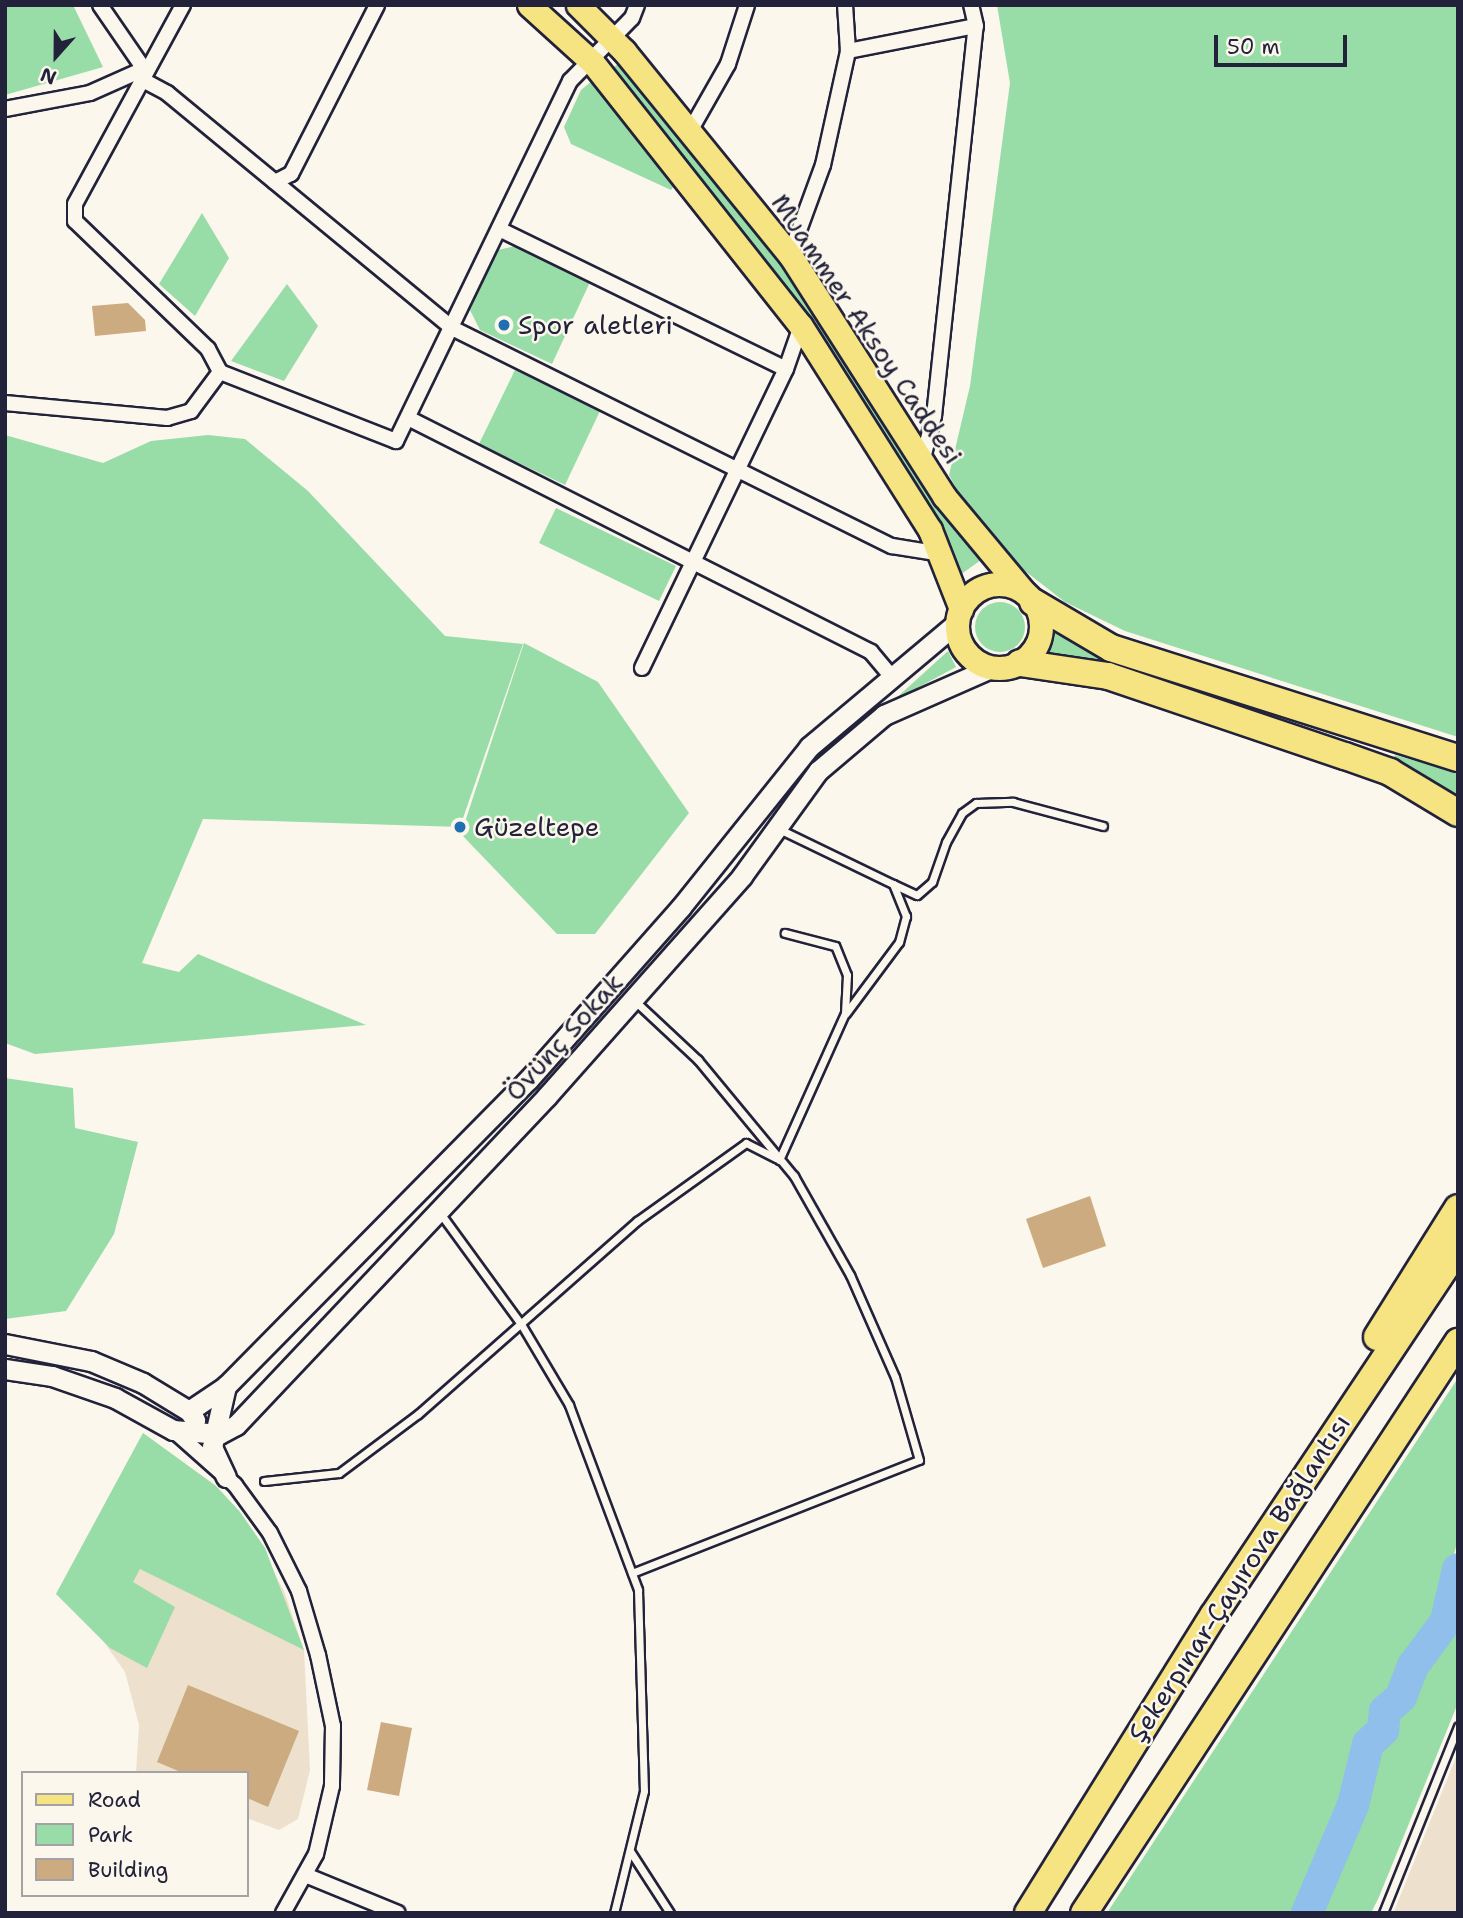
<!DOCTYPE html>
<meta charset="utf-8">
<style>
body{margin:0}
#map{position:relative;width:1463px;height:1918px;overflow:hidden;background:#fbf7ec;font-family:"Shantell Sans",sans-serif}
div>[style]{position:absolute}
.built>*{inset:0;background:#ede0cc}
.green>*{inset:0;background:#98dca7}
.round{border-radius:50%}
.river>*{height:32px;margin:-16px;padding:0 16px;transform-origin:16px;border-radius:16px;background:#8fbfea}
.building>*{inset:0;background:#cdab80}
.roads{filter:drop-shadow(2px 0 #22223b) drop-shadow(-2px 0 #22223b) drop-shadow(0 2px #22223b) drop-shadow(0 -2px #22223b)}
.service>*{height:7px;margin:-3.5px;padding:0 3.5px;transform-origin:3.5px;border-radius:3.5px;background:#fbf7ec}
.minor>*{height:14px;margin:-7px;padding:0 7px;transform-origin:7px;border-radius:7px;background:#fbf7ec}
.tertiary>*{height:19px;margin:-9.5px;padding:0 9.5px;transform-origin:9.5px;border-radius:9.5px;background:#fbf7ec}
.primary>*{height:23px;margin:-11.5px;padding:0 11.5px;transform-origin:11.5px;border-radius:11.5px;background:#f6e381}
.primary>.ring{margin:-11.5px;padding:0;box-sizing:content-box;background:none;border:23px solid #f6e381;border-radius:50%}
.motorway>*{height:26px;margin:-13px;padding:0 13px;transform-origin:13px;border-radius:13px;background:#f6e381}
.dots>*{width:19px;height:19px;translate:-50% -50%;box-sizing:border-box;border:4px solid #fbf7ec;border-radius:50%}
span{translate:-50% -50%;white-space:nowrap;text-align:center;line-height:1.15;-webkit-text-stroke:5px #fbf7ec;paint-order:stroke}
.poi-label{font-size:26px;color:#22223b}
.left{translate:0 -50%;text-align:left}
.street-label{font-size:26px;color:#22223b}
.frame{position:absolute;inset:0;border:7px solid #22223b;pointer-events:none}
.legend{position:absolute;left:21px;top:1771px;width:228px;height:126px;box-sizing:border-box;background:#fbf7ec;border:2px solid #a4a2a5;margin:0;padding:9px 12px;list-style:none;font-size:21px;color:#22223b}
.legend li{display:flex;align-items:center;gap:14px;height:35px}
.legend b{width:35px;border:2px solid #a4a2a5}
.north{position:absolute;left:21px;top:21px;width:70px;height:70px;-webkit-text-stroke:5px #fbf7ec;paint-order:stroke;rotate:201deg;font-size:19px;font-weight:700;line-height:28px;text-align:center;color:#22223b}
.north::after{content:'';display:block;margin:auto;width:24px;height:32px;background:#22223b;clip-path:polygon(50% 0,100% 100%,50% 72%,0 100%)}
.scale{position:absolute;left:1214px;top:35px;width:133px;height:32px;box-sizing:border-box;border:4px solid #22223b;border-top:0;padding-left:9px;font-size:21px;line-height:24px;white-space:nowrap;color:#22223b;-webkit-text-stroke:5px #fbf7ec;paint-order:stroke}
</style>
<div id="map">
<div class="built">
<i style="clip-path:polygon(143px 1433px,216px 1486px,240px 1512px,284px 1591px,304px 1650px,310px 1770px,298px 1819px,279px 1830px,247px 1818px,247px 1773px,136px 1773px,139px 1725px,125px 1672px,94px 1628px,56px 1594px)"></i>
<i style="clip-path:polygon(1458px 1752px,1458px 1913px,1393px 1913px,1395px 1909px)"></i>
</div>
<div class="green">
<i style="clip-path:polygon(5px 5px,73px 5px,103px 67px,5px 95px)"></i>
<i style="clip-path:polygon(997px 5px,1458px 5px,1458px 737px,1125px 631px,1065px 602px,1011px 560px,968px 510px,949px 475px,970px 386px,1010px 83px)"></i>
<i style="clip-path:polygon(620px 63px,801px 290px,922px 481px,981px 560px,960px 575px,946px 537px,805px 313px,612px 68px)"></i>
<i style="clip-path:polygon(592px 81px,677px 182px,671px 190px,571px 144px,564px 127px,581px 90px)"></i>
<i style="clip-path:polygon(202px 213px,229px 258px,195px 316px,159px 284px)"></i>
<i style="clip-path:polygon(515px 246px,590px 282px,552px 364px,480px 330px,470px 310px,498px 250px)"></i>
<i style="clip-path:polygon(287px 284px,318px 326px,284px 381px,231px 361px)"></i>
<i style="clip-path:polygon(515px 370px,600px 411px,565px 485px,479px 444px)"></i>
<i style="clip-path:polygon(5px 435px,103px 463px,151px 441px,208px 435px,245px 439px,308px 491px,445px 636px,523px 644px,460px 827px,203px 819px,142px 963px,179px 972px,198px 954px,366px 1025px,35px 1054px,5px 1043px)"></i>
<i style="clip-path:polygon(556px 508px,676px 566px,659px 601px,539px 543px)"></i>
<i class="round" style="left:975px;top:602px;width:50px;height:50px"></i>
<i style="clip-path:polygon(1055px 631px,1130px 667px,1046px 654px)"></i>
<i style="clip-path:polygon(524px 643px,598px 682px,689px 813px,595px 934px,557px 934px,461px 834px)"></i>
<i style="clip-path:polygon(948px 651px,956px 667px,893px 701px)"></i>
<i style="clip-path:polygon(1395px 755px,1458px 773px,1458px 798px,1392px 761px)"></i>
<i style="clip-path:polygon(5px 1078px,73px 1088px,75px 1128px,138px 1142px,114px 1234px,66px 1311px,5px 1319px)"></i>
<i style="clip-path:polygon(1458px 1378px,1458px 1540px,1435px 1618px,1362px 1740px,1334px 1835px,1299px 1913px,1107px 1913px)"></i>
<i style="clip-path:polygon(143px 1433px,216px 1486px,240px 1512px,265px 1548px,304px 1650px,140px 1569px,133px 1582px,175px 1607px,147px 1668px,110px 1648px,56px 1594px)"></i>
<i style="clip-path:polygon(1458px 1606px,1458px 1703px,1379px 1897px,1371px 1913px,1322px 1913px,1373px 1765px,1454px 1625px)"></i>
</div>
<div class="river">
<i style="left:1307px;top:1913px;width:117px;rotate:-66.9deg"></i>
<i style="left:1353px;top:1805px;width:63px;rotate:-76.2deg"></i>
<i style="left:1368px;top:1744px;width:21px;rotate:-43deg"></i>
<i style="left:1383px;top:1730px;width:19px;rotate:-84deg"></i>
<i style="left:1385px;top:1711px;width:21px;rotate:-41deg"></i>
<i style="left:1401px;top:1697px;width:33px;rotate:-69deg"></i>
<i style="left:1413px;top:1666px;width:56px;rotate:-53.7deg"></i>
<i style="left:1446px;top:1621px;width:53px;rotate:-77deg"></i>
</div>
<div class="building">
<i style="clip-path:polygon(128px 303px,145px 320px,146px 331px,95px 336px,92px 306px)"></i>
<i style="clip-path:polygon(1090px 1196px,1106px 1246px,1043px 1268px,1026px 1219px)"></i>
<i style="clip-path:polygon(188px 1685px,299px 1731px,268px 1807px,247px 1798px,247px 1773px,183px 1773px,157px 1762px)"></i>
<i style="clip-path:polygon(381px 1722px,412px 1728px,399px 1796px,367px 1790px)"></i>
</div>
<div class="roads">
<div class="service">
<i style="left:777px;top:828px;width:129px;rotate:25.8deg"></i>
<i style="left:893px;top:884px;width:35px;rotate:68deg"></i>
<i style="left:906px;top:916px;width:27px;rotate:105deg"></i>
<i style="left:899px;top:942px;width:89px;rotate:126.7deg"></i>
<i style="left:893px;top:884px;width:26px;rotate:25deg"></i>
<i style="left:917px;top:895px;width:20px;rotate:-41deg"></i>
<i style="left:932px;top:882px;width:42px;rotate:-70.7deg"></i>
<i style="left:946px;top:842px;width:33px;rotate:-61deg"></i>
<i style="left:962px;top:813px;width:17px;rotate:-36deg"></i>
<i style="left:976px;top:803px;width:37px;rotate:-2deg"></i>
<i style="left:1013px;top:802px;width:93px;rotate:14.9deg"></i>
<i style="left:779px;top:1160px;width:161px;rotate:-65.8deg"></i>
<i style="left:845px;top:1013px;width:38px;rotate:-87deg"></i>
<i style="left:847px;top:975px;width:31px;rotate:-112deg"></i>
<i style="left:835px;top:946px;width:52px;rotate:-165.4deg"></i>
<i style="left:440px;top:1213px;width:137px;rotate:53.9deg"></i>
<i style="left:521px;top:1324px;width:94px;rotate:59.3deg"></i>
<i style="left:569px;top:1405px;width:197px;rotate:69.5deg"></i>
<i style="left:638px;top:1590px;width:201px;rotate:88.3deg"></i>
<i style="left:644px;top:1791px;width:126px;rotate:103.8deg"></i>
<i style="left:264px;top:1481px;width:75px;rotate:-6.1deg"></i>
<i style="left:339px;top:1473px;width:99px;rotate:-36.8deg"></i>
<i style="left:418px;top:1414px;width:292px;rotate:-41.4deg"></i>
<i style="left:637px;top:1221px;width:134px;rotate:-35.6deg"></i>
<i style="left:746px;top:1143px;width:33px;rotate:27deg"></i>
<i style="left:632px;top:1573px;width:308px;rotate:-21.5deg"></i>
<i style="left:919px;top:1460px;width:86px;rotate:-106.1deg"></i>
<i style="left:895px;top:1377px;width:111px;rotate:-113.8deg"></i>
<i style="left:850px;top:1275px;width:114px;rotate:-119.5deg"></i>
<i style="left:794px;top:1176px;width:151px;rotate:-129.6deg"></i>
<i style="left:698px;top:1060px;width:86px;rotate:-136.9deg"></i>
<i style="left:630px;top:1851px;width:74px;rotate:57.2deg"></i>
<i style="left:1383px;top:1913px;width:201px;rotate:-68.1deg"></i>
</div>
<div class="minor">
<i style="left:100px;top:5px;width:78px;rotate:55.5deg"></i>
<i style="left:183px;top:5px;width:226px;rotate:118.5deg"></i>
<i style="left:75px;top:204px;width:17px;rotate:90deg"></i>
<i style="left:75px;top:221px;width:185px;rotate:43.9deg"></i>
<i style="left:208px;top:349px;width:26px;rotate:62deg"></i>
<i style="left:848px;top:51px;width:130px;rotate:-11.1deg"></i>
<i style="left:141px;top:79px;width:30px;rotate:28deg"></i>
<i style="left:167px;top:93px;width:369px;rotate:39.5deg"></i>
<i style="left:452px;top:328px;width:491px;rotate:26.4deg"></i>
<i style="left:892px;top:546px;width:51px;rotate:9.1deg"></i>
<i style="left:5px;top:109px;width:86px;rotate:-10.7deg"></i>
<i style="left:90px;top:93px;width:59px;rotate:-24deg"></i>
<i style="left:690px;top:131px;width:77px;rotate:-60.4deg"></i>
<i style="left:728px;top:64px;width:62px;rotate:-72.1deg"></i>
<i style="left:275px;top:182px;width:18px;rotate:-27deg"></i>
<i style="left:291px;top:174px;width:190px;rotate:-63deg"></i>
<i style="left:499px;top:229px;width:319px;rotate:26deg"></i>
<i style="left:790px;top:255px;width:96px;rotate:-69.9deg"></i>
<i style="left:823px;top:165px;width:117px;rotate:-77.6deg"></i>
<i style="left:848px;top:51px;width:46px;rotate:-93.7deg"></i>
<i style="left:5px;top:403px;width:163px;rotate:5.3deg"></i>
<i style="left:167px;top:418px;width:25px;rotate:-16deg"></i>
<i style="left:191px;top:411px;width:49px;rotate:-53.4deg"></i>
<i style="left:220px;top:372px;width:189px;rotate:21.4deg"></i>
<i style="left:396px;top:441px;width:400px;rotate:-64.2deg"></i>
<i style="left:570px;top:81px;width:88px;rotate:-45.5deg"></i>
<i style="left:632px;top:18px;width:14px;rotate:-69deg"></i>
<i style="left:408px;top:418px;width:519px;rotate:26.81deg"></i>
<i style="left:871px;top:652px;width:35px;rotate:50deg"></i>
<i style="left:922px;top:462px;width:48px;rotate:-75.4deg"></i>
<i style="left:934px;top:416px;width:392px;rotate:-83.9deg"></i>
<i style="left:976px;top:26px;width:22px;rotate:-103deg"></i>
<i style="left:642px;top:668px;width:332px;rotate:-64.3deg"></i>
<i style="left:786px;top:369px;width:46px;rotate:-70.8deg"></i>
<i style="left:173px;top:1430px;width:83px;rotate:41.6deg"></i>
<i style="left:235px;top:1485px;width:59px;rotate:53.9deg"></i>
<i style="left:270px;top:1533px;width:65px;rotate:63.4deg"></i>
<i style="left:299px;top:1591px;width:67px;rotate:73.5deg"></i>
<i style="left:318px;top:1655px;width:73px;rotate:78.1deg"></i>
<i style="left:333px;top:1726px;width:60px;rotate:91deg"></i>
<i style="left:332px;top:1786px;width:70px;rotate:103.2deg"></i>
<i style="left:316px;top:1854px;width:68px;rotate:119.2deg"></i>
<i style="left:305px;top:1875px;width:100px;rotate:22.2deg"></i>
</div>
<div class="tertiary">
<i style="left:5px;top:1344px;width:88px;rotate:11.2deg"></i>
<i style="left:91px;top:1361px;width:56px;rotate:22.9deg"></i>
<i style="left:143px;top:1383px;width:54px;rotate:31.3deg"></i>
<i style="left:189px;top:1411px;width:11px;rotate:56deg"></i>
<i style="left:5px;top:1369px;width:48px;rotate:8.5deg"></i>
<i style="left:52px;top:1376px;width:67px;rotate:19.2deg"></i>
<i style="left:115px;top:1398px;width:66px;rotate:28.9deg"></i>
<i style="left:173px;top:1430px;width:46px;rotate:5deg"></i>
<i style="left:219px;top:1434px;width:19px;rotate:-28deg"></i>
<i style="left:236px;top:1425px;width:453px;rotate:-46.6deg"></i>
<i style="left:547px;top:1096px;width:294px;rotate:-48.4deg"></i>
<i style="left:742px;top:876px;width:130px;rotate:-54.1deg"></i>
<i style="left:818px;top:771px;width:87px;rotate:-40.3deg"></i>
<i style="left:884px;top:715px;width:119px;rotate:-23.8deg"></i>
<i style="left:189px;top:1411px;width:45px;rotate:-34deg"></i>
<i style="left:226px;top:1386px;width:430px;rotate:-45.4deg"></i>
<i style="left:528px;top:1080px;width:231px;rotate:-48.5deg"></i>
<i style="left:681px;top:907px;width:205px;rotate:-51.3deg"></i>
<i style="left:809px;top:747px;width:193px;rotate:-40deg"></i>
<i style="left:226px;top:1477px;width:33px;rotate:-115deg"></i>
<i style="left:212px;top:1447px;width:63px;rotate:-77.1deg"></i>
</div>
<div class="primary">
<i style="left:529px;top:5px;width:86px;rotate:42.2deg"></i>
<i style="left:593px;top:63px;width:335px;rotate:51.7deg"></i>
<i style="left:801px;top:326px;width:241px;rotate:57.7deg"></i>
<i style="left:930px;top:530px;width:85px;rotate:68.6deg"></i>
<i style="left:578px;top:5px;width:65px;rotate:45deg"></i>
<i style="left:624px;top:51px;width:263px;rotate:50.9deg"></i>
<i style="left:790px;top:255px;width:286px;rotate:57.4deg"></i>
<i style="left:944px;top:496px;width:125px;rotate:50.2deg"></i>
<i class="ring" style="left:957px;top:584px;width:61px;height:61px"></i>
</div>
<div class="motorway">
<i style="left:1033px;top:602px;width:91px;rotate:30.5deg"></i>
<i style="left:1111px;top:648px;width:364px;rotate:17.6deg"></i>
<i style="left:1020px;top:663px;width:89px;rotate:8.4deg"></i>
<i style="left:1108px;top:676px;width:250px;rotate:18.7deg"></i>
<i style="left:1345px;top:756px;width:48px;rotate:19.6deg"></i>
<i style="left:1390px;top:772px;width:79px;rotate:31.1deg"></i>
<i style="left:1377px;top:1337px;width:152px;rotate:-57.9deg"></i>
<i style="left:1028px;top:1913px;width:350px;rotate:-58.1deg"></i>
<i style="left:1213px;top:1616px;width:442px;rotate:-56.3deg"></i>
<i style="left:1084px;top:1913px;width:683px;rotate:-56.78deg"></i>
</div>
</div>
<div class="dots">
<i style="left:504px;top:325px;background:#1f6fb2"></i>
<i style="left:460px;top:827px;background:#1f6fb2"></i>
</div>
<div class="poi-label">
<span class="left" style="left:518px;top:325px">Spor aletleri</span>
<span class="left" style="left:474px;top:827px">Güzeltepe</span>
</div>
<div class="street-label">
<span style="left:867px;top:329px;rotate:56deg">Muammer Aksoy Caddesi</span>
<span style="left:564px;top:1037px;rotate:-48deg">Övünç Sokak</span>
<span style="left:1239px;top:1578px;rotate:-57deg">Şekerpınar-Çayırova Bağlantısı</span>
</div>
<div class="frame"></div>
<ul class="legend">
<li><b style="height:9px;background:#f6e381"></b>Road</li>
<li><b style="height:19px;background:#98dca7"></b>Park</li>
<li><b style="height:19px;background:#cdab80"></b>Building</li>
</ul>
<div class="north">N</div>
<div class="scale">50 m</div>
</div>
